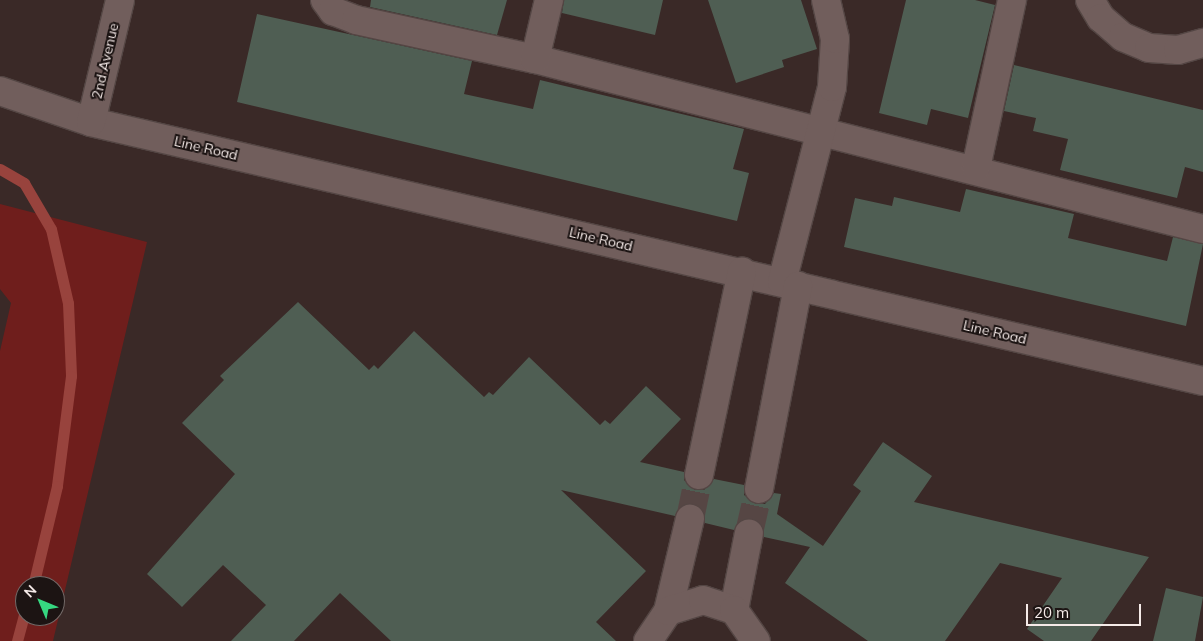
<!DOCTYPE html>
<style>
body{margin:0}
#map{position:relative;width:1203px;height:641px;overflow:hidden;background:#3a2927;font-family:Mulish,sans-serif}
div>[style]{position:absolute}
.green>*{inset:0;background:#6f1e1c}
.stream>*{height:11px;margin:-5.5px;padding:0 5.5px;transform-origin:5.5px;border-radius:5.5px;background:#98433d}
.building>*{inset:0;background:#4f5e53}
.minor-tunnel>*{height:28px;margin-top:-14px;transform-origin:0;background:repeating-linear-gradient(90deg,#564644 0 28px,transparent 0 42px)}
.roads{filter:drop-shadow(1px 0 #544644) drop-shadow(-1px 0 #544644) drop-shadow(0 1px #544644) drop-shadow(0 -1px #544644)}
.minor>*{height:28px;margin:-14px;padding:0 14px;transform-origin:14px;border-radius:14px;background:#715e5c}
.tertiary>*{height:28px;margin:-14px;padding:0 14px;transform-origin:14px;border-radius:14px;background:#715e5c}
span{translate:-50% -50%;white-space:nowrap;text-align:center;line-height:1.15;-webkit-text-stroke:4px #1c1413;paint-order:stroke}
.street-label{font-size:14px;color:#f5eae8}
.north{position:absolute;left:15px;top:576px;width:50px;height:50px;box-sizing:border-box;background:#1c1413;border:1px solid #736a68;border-radius:50%;rotate:315deg;font-size:14px;font-weight:700;line-height:20px;text-align:center;color:#f5eae8}
.north::after{content:'';display:block;margin:auto;width:18px;height:22px;background:#36d881;clip-path:polygon(50% 0,100% 100%,50% 72%,0 100%)}
.scale{position:absolute;left:1026px;top:604px;width:115px;height:22px;box-sizing:border-box;border:2px solid #f5eae8;border-top:0;padding-left:6px;font-size:15px;line-height:18px;white-space:nowrap;color:#f5eae8;-webkit-text-stroke:4px #1c1413;paint-order:stroke}
</style>
<div id="map">
<div class="green">
<i style="clip-path:polygon(evenodd,0 204px,147px 242px,53px 641px,0 641px,0 351px,11px 303px,0 289px,0 204px,25px 586px,55px 586px,55px 616px,25px 616px,25px 586px)"></i>
</div>
<div class="stream">
<i style="left:0;top:169px;width:28px;rotate:30deg"></i>
<i style="left:24px;top:183px;width:53px;rotate:59.6deg"></i>
<i style="left:51px;top:229px;width:76px;rotate:77.1deg"></i>
<i style="left:68px;top:303px;width:73px;rotate:87.6deg"></i>
<i style="left:71px;top:376px;width:111px;rotate:97.3deg"></i>
<i style="left:57px;top:486px;width:103px;rotate:103.5deg"></i>
<i style="left:17px;top:641px;width:30px;rotate:-75deg"></i>
</div>
<div class="building">
<i style="clip-path:polygon(371px 0,507px 0,497px 35px,370px 7px)"></i>
<i style="clip-path:polygon(564px 0,663px 0,655px 35px,562px 13px)"></i>
<i style="clip-path:polygon(708px 0,801px 0,817px 49px,782px 60px,784px 67px,736px 83px)"></i>
<i style="clip-path:polygon(906px 0,975px 0,995px 5px,968px 118px,931px 109px,927px 125px,879px 113px)"></i>
<i style="clip-path:polygon(257px 14px,472px 61px,464px 94px,533px 109px,540px 80px,744px 129px,733px 169px,749px 173px,737px 221px,237px 102px)"></i>
<i style="clip-path:polygon(1014px 65px,1203px 110px,1203px 172px,1185px 167px,1177px 198px,1060px 170px,1068px 139px,1033px 131px,1036px 118px,1004px 111px)"></i>
<i style="clip-path:polygon(966px 189px,1074px 214px,1068px 238px,1167px 261px,1173px 237px,1203px 244px,1186px 326px,844px 247px,855px 198px,892px 206px,894px 197px,960px 212px)"></i>
<i style="clip-path:polygon(298px 302px,369px 370px,374px 365px,378px 369px,414px 331px,484px 397px,489px 392px,493px 395px,529px 357px,600px 425px,605px 420px,610px 424px,646px 386px,681px 419px,640px 462px,684px 472px,684px 480px,695px 490px,704px 490px,714px 479px,744px 485px,744px 495px,756px 504px,765px 504px,774px 493px,781px 494px,777px 514px,823px 546px,861px 491px,853px 485px,883px 442px,932px 476px,914px 502px,1149px 557px,1091px 641px,1044px 641px,1027px 629px,1062px 578px,1000px 563px,945px 641px,868px 641px,785px 583px,810px 547px,764px 537px,759px 521px,743px 518px,734px 530px,705px 523px,705px 514px,693px 504px,679px 508px,675px 516px,561px 490px,646px 571px,596px 622px,616px 641px,391px 641px,340px 593px,294px 641px,231px 641px,266px 605px,223px 565px,182px 607px,147px 574px,235px 474px,182px 423px,224px 380px,220px 376px)"></i>
<i style="clip-path:polygon(1166px 588px,1203px 597px,1195px 641px,1153px 641px)"></i>
</div>
<div class="minor-tunnel">
<i style="left:690px;top:519px;width:45px;rotate:-78.4deg"></i>
<i style="left:749px;top:533px;width:45px;rotate:-77.2deg"></i>
</div>
<div class="roads">
<div class="minor">
<i style="left:325px;top:0;width:14px;rotate:54deg"></i>
<i style="left:333px;top:11px;width:25px;rotate:21deg"></i>
<i style="left:356px;top:20px;width:183px;rotate:12.3deg"></i>
<i style="left:535px;top:59px;width:689px;rotate:14.28deg"></i>
<i style="left:1090px;top:0;width:21px;rotate:59deg"></i>
<i style="left:1101px;top:18px;width:29px;rotate:41deg"></i>
<i style="left:1123px;top:37px;width:28px;rotate:23deg"></i>
<i style="left:1149px;top:48px;width:29px;rotate:4deg"></i>
<i style="left:1178px;top:50px;width:26px;rotate:-16deg"></i>
<i style="left:535px;top:59px;width:61px;rotate:-76.7deg"></i>
<i style="left:91px;top:122px;width:1142px;rotate:13.11deg"></i>
<i style="left:976px;top:168px;width:172px;rotate:-77.9deg"></i>
<i style="left:782px;top:282px;width:201px;rotate:-75.6deg"></i>
<i style="left:832px;top:87px;width:48px;rotate:-86.4deg"></i>
<i style="left:835px;top:39px;width:40px;rotate:-103deg"></i>
<i style="left:699px;top:475px;width:208px;rotate:-78.1deg"></i>
<i style="left:759px;top:489px;width:207px;rotate:-79.1deg"></i>
<i style="left:734px;top:610px;width:78px;rotate:-79deg"></i>
<i style="left:668px;top:611px;width:95px;rotate:-76.6deg"></i>
<i style="left:648px;top:641px;width:36px;rotate:-56deg"></i>
<i style="left:668px;top:611px;width:37px;rotate:-17deg"></i>
<i style="left:703px;top:600px;width:33px;rotate:18deg"></i>
<i style="left:734px;top:610px;width:38px;rotate:55deg"></i>
</div>
<div class="tertiary">
<i style="left:0;top:91px;width:96px;rotate:18.8deg"></i>
<i style="left:91px;top:122px;width:125px;rotate:-76.6deg"></i>
</div>
</div>
<div class="street-label">
<span style="left:105px;top:61px;rotate:-77deg">2nd Avenue</span>
<span style="left:206px;top:148px;rotate:13deg">Line Road</span>
<span style="left:601px;top:239px;rotate:13deg">Line Road</span>
<span style="left:995px;top:332px;rotate:13deg">Line Road</span>
</div>
<div class="north">N</div>
<div class="scale">20 m</div>
</div>
